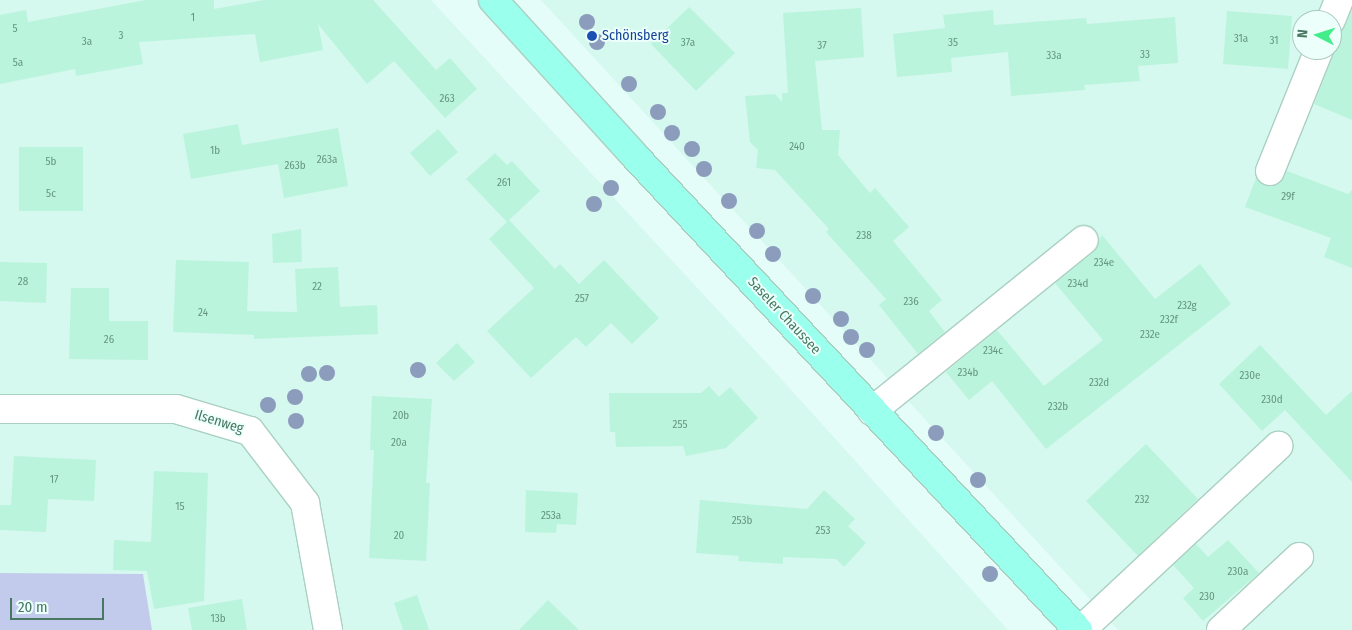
<!DOCTYPE html>
<meta charset="utf-8">
<style>
body{margin:0}
#map{position:relative;width:1352px;height:630px;overflow:hidden;background:#e5fdf8;font-family:"Fira Sans Condensed",sans-serif}
div>[style]{position:absolute}
.residential>*{inset:0;background:#d5f8ef}
.green>*{inset:0;background:#c2cbec}
.building>*{inset:0;background:#bbf4dd}
.roads{filter:drop-shadow(1px 0 #aad0c2) drop-shadow(-1px 0 #aad0c2) drop-shadow(0 1px #aad0c2) drop-shadow(0 -1px #aad0c2)}
.minor>*{height:28px;margin:-14px;padding:0 14px;transform-origin:14px;border-radius:14px;background:#fff}
.major>*{height:28px;margin:-14px;padding:0 14px;transform-origin:14px;border-radius:14px;background:#9affed}
.trees>*{width:16px;height:16px;margin:-8px;border-radius:50%;background:#8c9cbc}
.dots>*{width:14px;height:14px;translate:-50% -50%;box-sizing:border-box;border:2px solid #ecfffb;border-radius:50%}
span{translate:-50% -50%;white-space:nowrap;text-align:center;line-height:1.15;-webkit-text-stroke:4px #ecfffb;paint-order:stroke}
.number-label{font-size:11px;color:#659781}
.number-label span{-webkit-text-stroke-width:0}
.transit-label{font-size:14px;color:#164399}
.left{translate:0 -50%;text-align:left}
.street-label{font-size:14px;color:#487862}
.north{position:absolute;left:1292px;top:10px;width:50px;height:50px;box-sizing:border-box;background:#ecfffb;border:1px solid #aac9be;border-radius:50%;rotate:275deg;font-size:14px;font-weight:700;line-height:20px;text-align:center;color:#487862}
.north::after{content:'';display:block;margin:auto;width:18px;height:22px;background:#43ee8a;clip-path:polygon(50% 0,100% 100%,50% 72%,0 100%)}
.scale{position:absolute;left:10px;top:598px;width:94px;height:22px;box-sizing:border-box;border:2px solid #487862;border-top:0;padding-left:6px;font-size:15px;line-height:18px;white-space:nowrap;color:#487862;-webkit-text-stroke:4px #ecfffb;paint-order:stroke}
</style>
<div id="map">
<div class="residential">
<i style="clip-path:polygon(0 0,431px 0,775px 372px,1008px 630px,152px 630px,143px 574px,0 573px)"></i>
<i style="clip-path:polygon(evenodd,541px 0,1352px 0,1352px 630px,1118px 630px,541px 0,1302px 20px,1332px 20px,1332px 50px,1302px 50px,1302px 20px)"></i>
</div>
<div class="green">
<i style="clip-path:polygon(0 573px,143px 574px,152px 630px,0 630px)"></i>
</div>
<div class="building">
<i style="clip-path:polygon(146px 0,214px 0,214px 9px,264px 0,373px 0,436px 70px,450px 58px,477px 89px,445px 118px,394px 61px,367px 84px,318px 24px,323px 50px,260px 62px,255px 34px,139px 42px,143px 64px,76px 76px,75px 69px,0 84px,0 15px,26px 10px,28px 22px)"></i>
<i style="clip-path:polygon(689px 7px,735px 53px,696px 91px,651px 44px)"></i>
<i style="clip-path:polygon(861px 8px,864px 57px,815px 61px,822px 130px,840px 130px,838px 155px,870px 193px,875px 188px,909px 227px,893px 241px,942px 300px,929px 311px,945px 332px,918px 354px,879px 305px,886px 299px,826px 232px,829px 229px,775px 170px,756px 168px,758px 150px,750px 142px,745px 96px,775px 94px,782px 102px,782px 93px,788px 93px,783px 13px)"></i>
<i style="clip-path:polygon(993px 10px,994px 25px,1086px 18px,1087px 24px,1175px 17px,1178px 63px,1138px 66px,1140px 81px,1084px 85px,1085px 90px,1011px 96px,1008px 52px,951px 58px,952px 72px,897px 77px,893px 34px,945px 28px,943px 15px)"></i>
<i style="clip-path:polygon(1352px 10px,1352px 120px,1314px 104px,1333px 56px,1332px 40px,1334px 35px,1341px 32px,1345px 26px)"></i>
<i style="clip-path:polygon(1227px 11px,1292px 16px,1288px 69px,1223px 64px)"></i>
<i style="clip-path:polygon(238px 124px,242px 145px,338px 128px,348px 186px,284px 198px,278px 164px,191px 179px,183px 134px)"></i>
<i style="clip-path:polygon(438px 129px,458px 152px,430px 176px,410px 153px)"></i>
<i style="clip-path:polygon(19px 147px,83px 147px,83px 211px,19px 211px)"></i>
<i style="clip-path:polygon(495px 153px,507px 165px,512px 161px,540px 191px,507px 222px,466px 179px)"></i>
<i style="clip-path:polygon(1287px 171px,1348px 194px,1352px 190px,1352px 268px,1324px 257px,1331px 238px,1245px 207px,1256px 178px,1264px 185px,1273px 186px,1280px 183px)"></i>
<i style="clip-path:polygon(509px 220px,555px 269px,560px 264px,579px 284px,604px 260px,659px 318px,632px 344px,611px 323px,586px 347px,576px 337px,531px 378px,487px 331px,534px 288px,489px 239px)"></i>
<i style="clip-path:polygon(301px 229px,302px 262px,273px 263px,272px 234px)"></i>
<i style="clip-path:polygon(1102px 235px,1155px 299px,1200px 264px,1231px 304px,1046px 449px,992px 381px,969px 400px,946px 372px,997px 330px,1044px 386px,1103px 340px,1055px 283px,1094px 252px)"></i>
<i style="clip-path:polygon(176px 260px,249px 262px,247px 311px,297px 312px,295px 269px,338px 267px,340px 307px,377px 305px,378px 334px,254px 339px,254px 335px,173px 332px)"></i>
<i style="clip-path:polygon(0 262px,47px 263px,46px 303px,0 301px)"></i>
<i style="clip-path:polygon(71px 288px,109px 288px,109px 321px,148px 321px,148px 360px,69px 359px)"></i>
<i style="clip-path:polygon(457px 343px,475px 362px,454px 381px,436px 363px)"></i>
<i style="clip-path:polygon(1260px 345px,1326px 415px,1352px 391px,1352px 482px,1285px 410px,1262px 431px,1219px 384px)"></i>
<i style="clip-path:polygon(709px 386px,719px 397px,730px 387px,758px 418px,726px 448px,686px 456px,683px 446px,616px 447px,615px 432px,610px 432px,609px 393px,701px 393px)"></i>
<i style="clip-path:polygon(372px 396px,432px 399px,426px 483px,430px 483px,426px 561px,369px 558px,374px 450px,370px 450px)"></i>
<i style="clip-path:polygon(1146px 444px,1198px 499px,1138px 556px,1086px 501px)"></i>
<i style="clip-path:polygon(14px 456px,96px 460px,94px 501px,48px 499px,46px 532px,0 530px,0 505px,11px 505px)"></i>
<i style="clip-path:polygon(154px 471px,208px 473px,204px 601px,154px 609px,147px 571px,113px 570px,114px 540px,151px 542px)"></i>
<i style="clip-path:polygon(526px 490px,578px 493px,576px 525px,557px 524px,556px 533px,525px 532px)"></i>
<i style="clip-path:polygon(824px 490px,855px 519px,848px 526px,866px 543px,844px 567px,836px 559px,783px 557px,783px 564px,738px 561px,739px 556px,696px 553px,700px 500px,807px 509px)"></i>
<i style="clip-path:polygon(1228px 540px,1259px 573px,1203px 621px,1183px 598px,1194px 588px,1173px 565px,1196px 544px,1208px 557px)"></i>
<i style="clip-path:polygon(417px 595px,429px 630px,403px 630px,394px 603px)"></i>
<i style="clip-path:polygon(242px 599px,247px 630px,192px 630px,188px 608px)"></i>
<i style="clip-path:polygon(548px 600px,579px 630px,519px 630px)"></i>
</div>
<div class="roads">
<div class="minor">
<i style="left:1331px;top:20px;width:22px;rotate:-68deg"></i>
<i style="left:1270px;top:171px;width:131px;rotate:-68deg"></i>
<i style="left:0;top:409px;width:176px"></i>
<i style="left:176px;top:409px;width:77px;rotate:16.6deg"></i>
<i style="left:250px;top:431px;width:91px;rotate:52.6deg"></i>
<i style="left:305px;top:503px;width:129px;rotate:79.7deg"></i>
<i style="left:872px;top:411px;width:272px;rotate:-38.9deg"></i>
<i style="left:1081px;top:630px;width:270px;rotate:-43deg"></i>
<i style="left:1221px;top:630px;width:107px;rotate:-43.1deg"></i>
</div>
<div class="major">
<i style="left:493px;top:0;width:207px;rotate:47.7deg"></i>
<i style="left:632px;top:153px;width:653px;rotate:46.92deg"></i>
</div>
</div>
<div class="trees">
<i style="left:587px;top:22px"></i>
<i style="left:597px;top:42px"></i>
<i style="left:629px;top:84px"></i>
<i style="left:658px;top:112px"></i>
<i style="left:672px;top:133px"></i>
<i style="left:692px;top:149px"></i>
<i style="left:704px;top:169px"></i>
<i style="left:611px;top:188px"></i>
<i style="left:729px;top:201px"></i>
<i style="left:594px;top:204px"></i>
<i style="left:757px;top:231px"></i>
<i style="left:773px;top:254px"></i>
<i style="left:813px;top:296px"></i>
<i style="left:841px;top:319px"></i>
<i style="left:851px;top:337px"></i>
<i style="left:867px;top:350px"></i>
<i style="left:418px;top:370px"></i>
<i style="left:327px;top:373px"></i>
<i style="left:309px;top:374px"></i>
<i style="left:295px;top:397px"></i>
<i style="left:268px;top:405px"></i>
<i style="left:296px;top:421px"></i>
<i style="left:936px;top:433px"></i>
<i style="left:978px;top:480px"></i>
<i style="left:990px;top:574px"></i>
</div>
<div class="dots">
<i style="left:592px;top:36px;background:#1a4fb4"></i>
</div>
<div class="number-label">
<span style="left:193px;top:18px">1</span>
<span style="left:15px;top:29px">5</span>
<span style="left:121px;top:36px">3</span>
<span style="left:1241px;top:39px">31a</span>
<span style="left:1274px;top:41px">31</span>
<span style="left:87px;top:42px">3a</span>
<span style="left:688px;top:43px">37a</span>
<span style="left:953px;top:43px">35</span>
<span style="left:822px;top:46px">37</span>
<span style="left:1145px;top:55px">33</span>
<span style="left:1054px;top:56px">33a</span>
<span style="left:18px;top:63px">5a</span>
<span style="left:447px;top:99px">263</span>
<span style="left:797px;top:147px">240</span>
<span style="left:215px;top:151px">1b</span>
<span style="left:327px;top:160px">263a</span>
<span style="left:51px;top:162px">5b</span>
<span style="left:295px;top:166px">263b</span>
<span style="left:504px;top:183px">261</span>
<span style="left:51px;top:194px">5c</span>
<span style="left:1288px;top:197px">29f</span>
<span style="left:864px;top:236px">238</span>
<span style="left:1104px;top:263px">234e</span>
<span style="left:23px;top:282px">28</span>
<span style="left:1078px;top:284px">234d</span>
<span style="left:317px;top:287px">22</span>
<span style="left:582px;top:299px">257</span>
<span style="left:911px;top:302px">236</span>
<span style="left:1187px;top:306px">232g</span>
<span style="left:203px;top:313px">24</span>
<span style="left:1169px;top:320px">232f</span>
<span style="left:1150px;top:335px">232e</span>
<span style="left:109px;top:340px">26</span>
<span style="left:993px;top:351px">234c</span>
<span style="left:968px;top:373px">234b</span>
<span style="left:1250px;top:376px">230e</span>
<span style="left:1099px;top:383px">232d</span>
<span style="left:1272px;top:400px">230d</span>
<span style="left:1058px;top:407px">232b</span>
<span style="left:401px;top:416px">20b</span>
<span style="left:680px;top:425px">255</span>
<span style="left:399px;top:443px">20a</span>
<span style="left:54px;top:480px">17</span>
<span style="left:1142px;top:500px">232</span>
<span style="left:180px;top:507px">15</span>
<span style="left:551px;top:516px">253a</span>
<span style="left:742px;top:521px">253b</span>
<span style="left:823px;top:531px">253</span>
<span style="left:399px;top:536px">20</span>
<span style="left:1238px;top:572px">230a</span>
<span style="left:1207px;top:597px">230</span>
<span style="left:218px;top:619px">13b</span>
</div>
<div class="transit-label">
<span class="left" style="left:602px;top:36px">Schönsberg</span>
</div>
<div class="street-label">
<span style="left:784px;top:316px;rotate:47deg">Saseler Chaussee</span>
<span style="left:219px;top:422px;rotate:17deg">Ilsenweg</span>
</div>
<div class="north">N</div>
<div class="scale">20 m</div>
</div>
